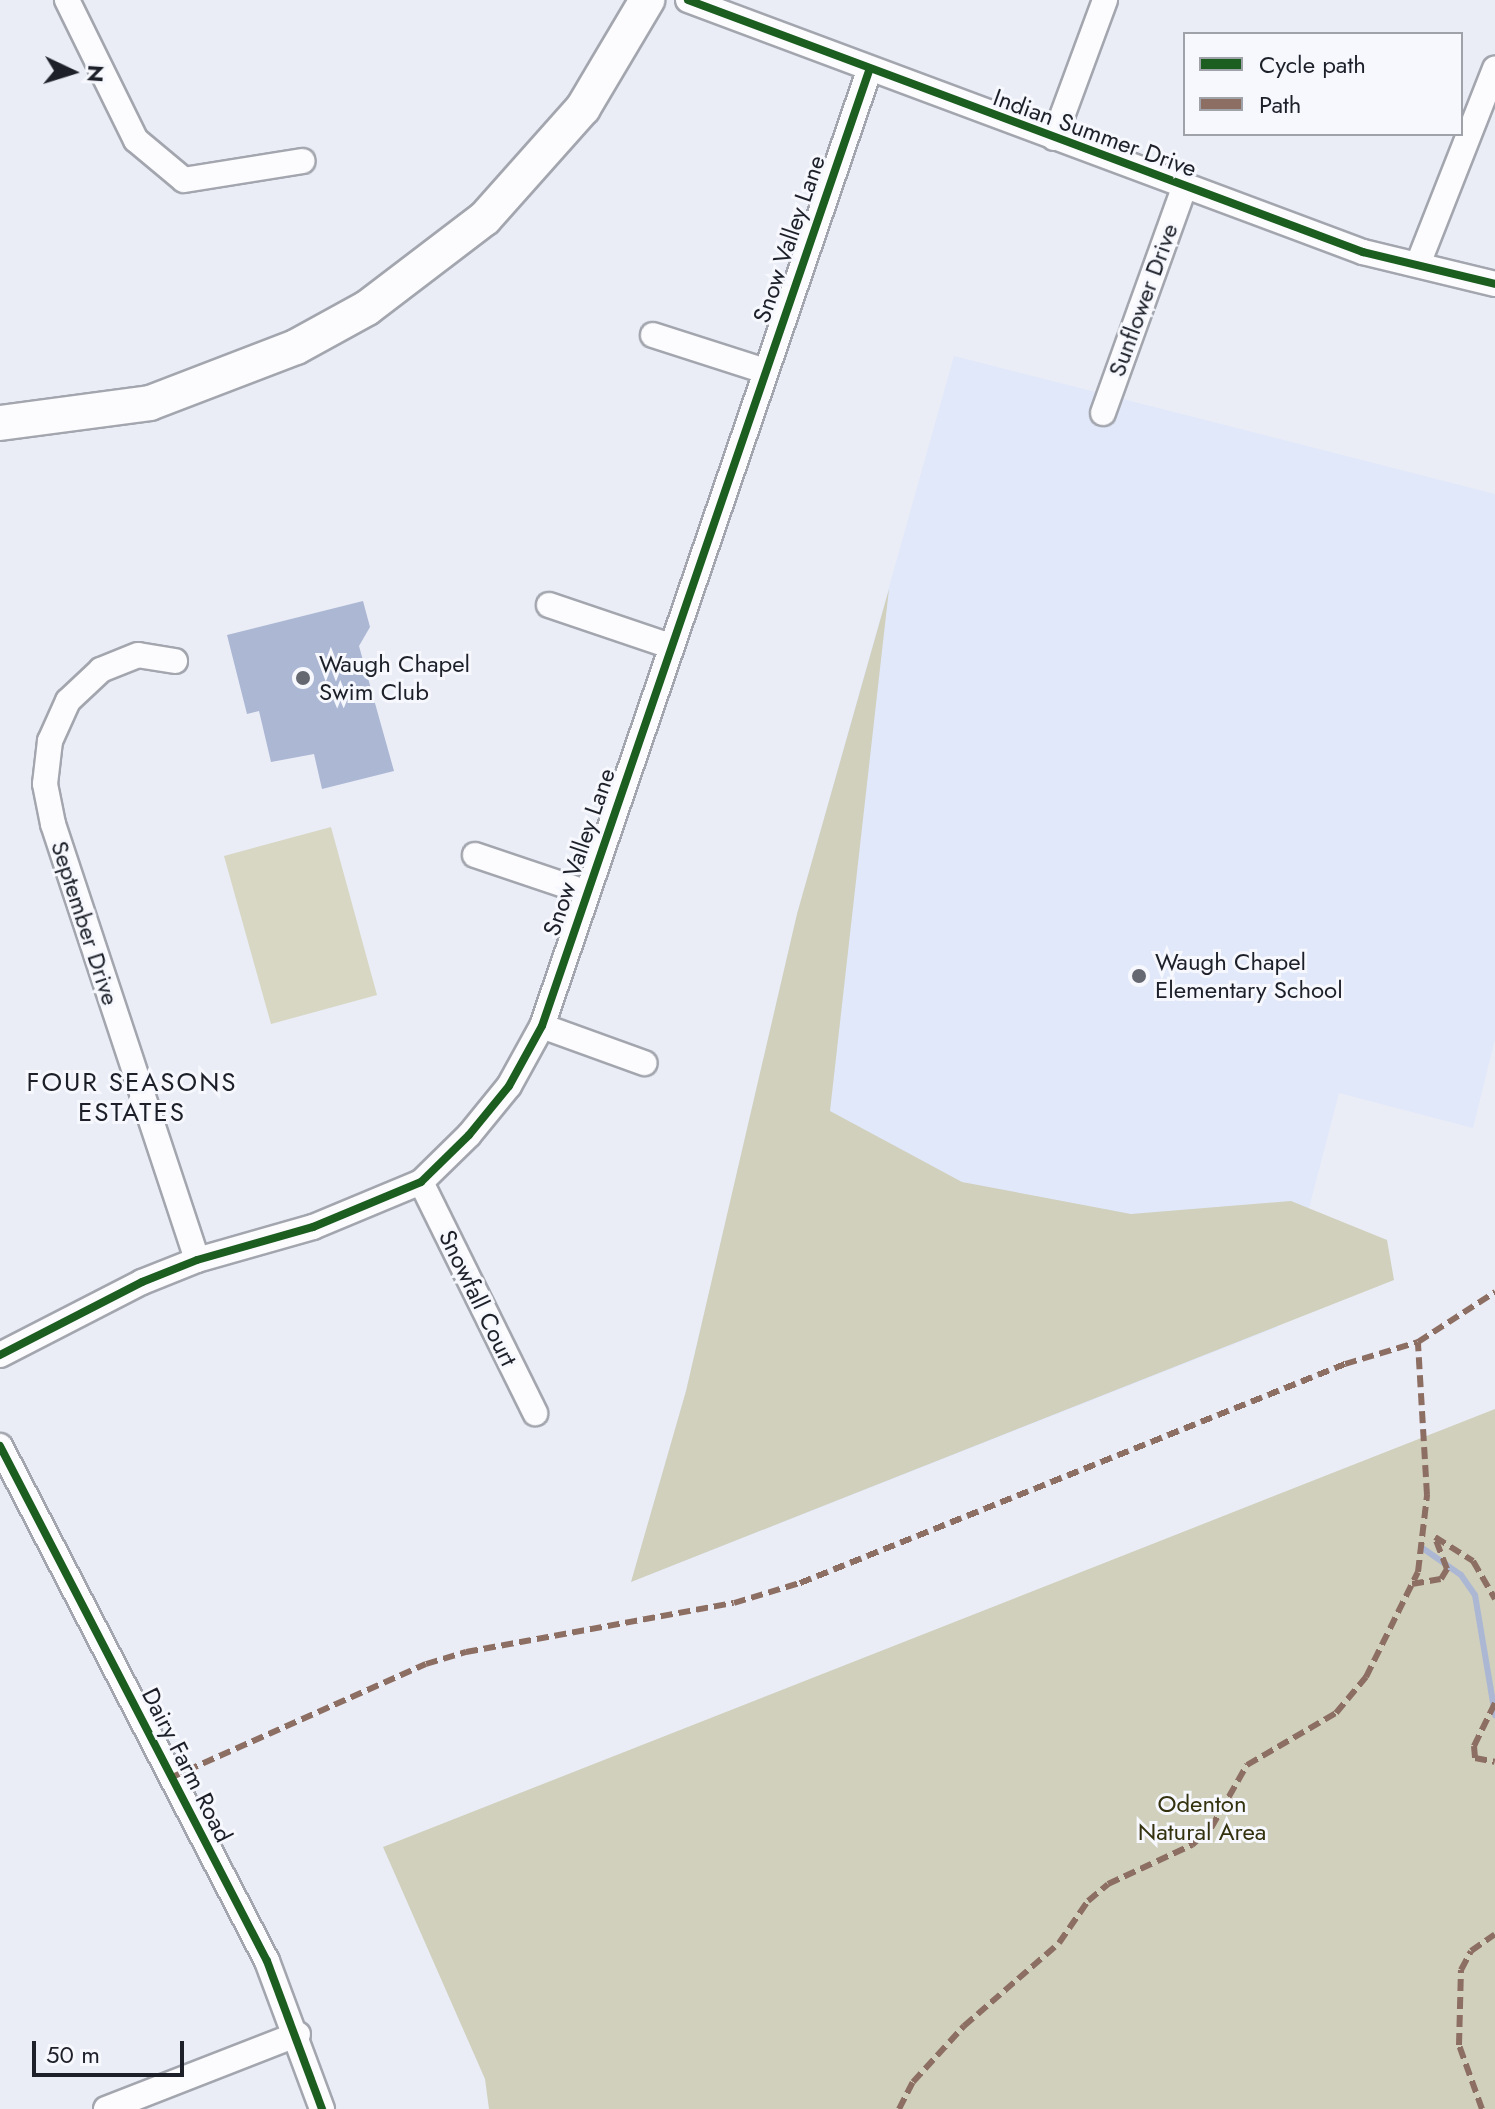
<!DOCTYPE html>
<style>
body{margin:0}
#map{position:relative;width:1495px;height:2109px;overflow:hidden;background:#eaedf6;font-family:Jost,sans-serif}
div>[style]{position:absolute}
.built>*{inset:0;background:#e1e8fa}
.green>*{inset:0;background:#d7d7c3}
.forest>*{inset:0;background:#d0d0bc}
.water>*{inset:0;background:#acb7d4}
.stream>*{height:6px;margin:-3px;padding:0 3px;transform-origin:3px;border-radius:3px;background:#acb7d4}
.roads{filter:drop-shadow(2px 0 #a3a6ae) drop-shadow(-2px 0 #a3a6ae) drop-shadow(0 2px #a3a6ae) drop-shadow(0 -2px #a3a6ae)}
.street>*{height:24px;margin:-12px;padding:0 12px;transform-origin:12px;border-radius:12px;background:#fcfcfe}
.secondary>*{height:34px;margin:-17px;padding:0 17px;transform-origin:17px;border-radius:17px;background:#fcfcfe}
.quiet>*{height:6px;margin-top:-3px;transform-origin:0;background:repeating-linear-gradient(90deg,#8d6e63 0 12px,transparent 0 18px)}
.cycleway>*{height:8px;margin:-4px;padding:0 4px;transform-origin:4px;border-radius:4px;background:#1b5e20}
.dots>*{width:22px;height:22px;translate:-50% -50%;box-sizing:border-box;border:4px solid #f6f8fe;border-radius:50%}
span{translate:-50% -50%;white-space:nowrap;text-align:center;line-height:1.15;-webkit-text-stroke:6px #f6f8fe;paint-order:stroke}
.street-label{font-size:24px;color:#1d2029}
.poi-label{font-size:24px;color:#1d2029}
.left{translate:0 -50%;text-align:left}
.park-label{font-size:24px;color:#34320e}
.neighbourhood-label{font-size:26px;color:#1d2029;letter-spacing:2px}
.legend{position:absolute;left:1183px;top:32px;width:280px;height:104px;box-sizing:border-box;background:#f6f8fe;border:2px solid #9fa2a9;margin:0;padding:10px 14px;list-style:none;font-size:24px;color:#1d2029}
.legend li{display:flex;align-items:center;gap:16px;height:40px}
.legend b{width:40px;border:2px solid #9fa2a9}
.north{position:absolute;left:32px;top:32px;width:80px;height:80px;-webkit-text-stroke:6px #f6f8fe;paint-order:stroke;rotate:94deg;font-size:22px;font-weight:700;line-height:32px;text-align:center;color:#1d2029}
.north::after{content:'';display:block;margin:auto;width:28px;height:36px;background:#1d2029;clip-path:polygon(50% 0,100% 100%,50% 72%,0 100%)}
.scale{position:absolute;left:32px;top:2041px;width:152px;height:36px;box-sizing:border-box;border:4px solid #1d2029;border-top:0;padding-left:10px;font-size:24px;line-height:28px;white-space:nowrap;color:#1d2029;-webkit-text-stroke:6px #f6f8fe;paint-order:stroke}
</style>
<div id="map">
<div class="built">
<i style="clip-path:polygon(954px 356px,1495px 494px,1495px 1039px,1473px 1128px,1339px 1093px,1278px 1327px,631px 1582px,686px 1391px,797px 914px)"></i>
</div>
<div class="green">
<i style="clip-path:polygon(331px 827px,377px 995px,271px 1024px,224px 856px)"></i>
</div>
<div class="forest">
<i style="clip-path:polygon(889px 589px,830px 1111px,962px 1182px,1131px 1214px,1291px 1201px,1387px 1240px,1394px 1280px,631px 1582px,686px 1391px,797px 914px)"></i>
<i style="clip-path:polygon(1495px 1409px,1495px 2109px,489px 2109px,485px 2079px,383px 1847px)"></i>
</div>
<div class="water">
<i style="clip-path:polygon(363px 601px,370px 627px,359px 646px,394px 771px,322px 789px,314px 754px,271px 762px,259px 711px,247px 714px,227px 635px)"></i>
</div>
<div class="stream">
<i style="left:1421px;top:1547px;width:49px;rotate:35deg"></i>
<i style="left:1461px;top:1575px;width:24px;rotate:55deg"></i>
<i style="left:1475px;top:1595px;width:122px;rotate:80.5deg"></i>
</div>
<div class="roads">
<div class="street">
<i style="left:67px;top:0;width:156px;rotate:63.8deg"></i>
<i style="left:136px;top:140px;width:62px;rotate:39.8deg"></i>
<i style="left:184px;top:180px;width:120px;rotate:-9.1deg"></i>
<i style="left:688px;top:0;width:721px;rotate:20.47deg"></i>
<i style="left:1363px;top:252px;width:136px;rotate:13.6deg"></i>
<i style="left:1054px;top:138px;width:147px;rotate:-69.7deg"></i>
<i style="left:1418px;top:264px;width:210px;rotate:-68.5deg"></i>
<i style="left:653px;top:335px;width:118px;rotate:17.8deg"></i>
<i style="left:1103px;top:413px;width:239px;rotate:-70.2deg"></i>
<i style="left:549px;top:605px;width:128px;rotate:18.7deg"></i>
<i style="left:175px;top:661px;width:37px;rotate:-171deg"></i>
<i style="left:138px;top:655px;width:40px;rotate:158deg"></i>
<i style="left:101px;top:670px;width:45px;rotate:136.8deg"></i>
<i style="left:68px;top:701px;width:44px;rotate:114.2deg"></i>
<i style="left:50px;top:741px;width:43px;rotate:96.6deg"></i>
<i style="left:45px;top:784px;width:41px;rotate:78.7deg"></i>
<i style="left:53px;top:824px;width:459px;rotate:71.7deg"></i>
<i style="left:475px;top:855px;width:116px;rotate:18.6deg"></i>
<i style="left:542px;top:1026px;width:109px;rotate:19.9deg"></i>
<i style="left:421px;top:1182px;width:258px;rotate:63.7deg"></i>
<i style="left:0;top:1355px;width:160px;rotate:-27.2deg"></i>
<i style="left:142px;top:1282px;width:59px;rotate:-21.8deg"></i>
<i style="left:197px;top:1260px;width:121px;rotate:-15.9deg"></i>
<i style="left:313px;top:1227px;width:117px;rotate:-22.6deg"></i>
<i style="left:421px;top:1182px;width:67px;rotate:-44.4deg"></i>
<i style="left:469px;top:1135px;width:63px;rotate:-50.8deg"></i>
<i style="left:509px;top:1086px;width:68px;rotate:-61.2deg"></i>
<i style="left:542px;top:1026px;width:1009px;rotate:-71.1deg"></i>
<i style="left:0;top:1446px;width:580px;rotate:62.6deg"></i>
<i style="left:267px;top:1961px;width:158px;rotate:69.6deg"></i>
<i style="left:106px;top:2109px;width:206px;rotate:-21.3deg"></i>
</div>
<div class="secondary">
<i style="left:0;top:423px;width:151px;rotate:-7.6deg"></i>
<i style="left:150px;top:403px;width:156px;rotate:-21deg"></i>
<i style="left:296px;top:347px;width:81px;rotate:-28.8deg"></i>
<i style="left:367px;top:308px;width:148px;rotate:-37.3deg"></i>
<i style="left:485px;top:218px;width:147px;rotate:-48.3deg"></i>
<i style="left:583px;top:108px;width:126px;rotate:-59.3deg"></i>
</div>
</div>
<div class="quiet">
<i style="left:1412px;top:1584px;width:29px;rotate:-10deg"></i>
<i style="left:1441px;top:1579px;width:12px;rotate:-59deg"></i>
<i style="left:1447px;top:1569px;width:34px;rotate:-111deg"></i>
<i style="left:1435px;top:1537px;width:45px;rotate:32.3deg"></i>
<i style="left:1473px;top:1561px;width:44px;rotate:59.9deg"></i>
<i style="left:1495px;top:1703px;width:48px;rotate:116deg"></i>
<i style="left:1474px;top:1746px;width:12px;rotate:85deg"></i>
<i style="left:1475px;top:1758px;width:20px;rotate:11deg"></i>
<i style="left:170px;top:1778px;width:280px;rotate:-24deg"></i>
<i style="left:426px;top:1664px;width:42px;rotate:-16.7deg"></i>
<i style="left:466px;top:1652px;width:272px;rotate:-10.4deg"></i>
<i style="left:734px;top:1603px;width:69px;rotate:-16.9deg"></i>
<i style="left:800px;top:1583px;width:587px;rotate:-21.89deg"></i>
<i style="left:1345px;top:1364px;width:76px;rotate:-16.8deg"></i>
<i style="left:1418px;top:1342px;width:92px;rotate:-33deg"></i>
<i style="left:899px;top:2109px;width:30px;rotate:-63deg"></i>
<i style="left:913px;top:2082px;width:76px;rotate:-47.7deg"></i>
<i style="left:964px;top:2026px;width:126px;rotate:-41.1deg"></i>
<i style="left:1059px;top:1943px;width:51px;rotate:-55.4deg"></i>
<i style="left:1088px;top:1901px;width:26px;rotate:-40deg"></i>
<i style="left:1108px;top:1884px;width:93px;rotate:-24.9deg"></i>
<i style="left:1192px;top:1845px;width:25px;rotate:-42deg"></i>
<i style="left:1211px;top:1828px;width:73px;rotate:-60.3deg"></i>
<i style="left:1247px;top:1765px;width:103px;rotate:-30.3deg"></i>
<i style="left:1336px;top:1713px;width:47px;rotate:-50.2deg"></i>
<i style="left:1366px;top:1677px;width:117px;rotate:-63.7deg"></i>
<i style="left:1418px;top:1572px;width:78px;rotate:-83.3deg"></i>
<i style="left:1427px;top:1495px;width:153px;rotate:-93.4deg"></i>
<i style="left:1482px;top:2109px;width:68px;rotate:-109.8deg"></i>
<i style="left:1459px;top:2045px;width:75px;rotate:-88.5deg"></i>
<i style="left:1461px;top:1970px;width:21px;rotate:-62deg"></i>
<i style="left:1471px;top:1951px;width:29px;rotate:-35deg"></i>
</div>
<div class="cycleway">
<i style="left:688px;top:0;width:721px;rotate:20.47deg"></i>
<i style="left:1363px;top:252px;width:136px;rotate:13.6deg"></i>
<i style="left:0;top:1355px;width:160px;rotate:-27.2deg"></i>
<i style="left:142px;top:1282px;width:59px;rotate:-21.8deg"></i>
<i style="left:197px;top:1260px;width:121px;rotate:-15.9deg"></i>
<i style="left:313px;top:1227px;width:117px;rotate:-22.6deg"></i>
<i style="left:421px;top:1182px;width:67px;rotate:-44.4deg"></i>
<i style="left:469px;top:1135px;width:63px;rotate:-50.8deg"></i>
<i style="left:509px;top:1086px;width:68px;rotate:-61.2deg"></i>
<i style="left:542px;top:1026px;width:1009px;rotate:-71.1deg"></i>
<i style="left:0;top:1446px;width:580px;rotate:62.6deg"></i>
<i style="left:267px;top:1961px;width:158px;rotate:69.6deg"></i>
</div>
<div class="dots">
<i style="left:303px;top:678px;background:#656871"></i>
<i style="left:1139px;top:976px;background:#656871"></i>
</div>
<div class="street-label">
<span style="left:1095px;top:133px;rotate:20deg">Indian Summer Drive</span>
<span style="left:789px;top:239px;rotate:-71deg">Snow Valley Lane</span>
<span style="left:1143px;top:300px;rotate:-70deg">Sunflower Drive</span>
<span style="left:579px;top:852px;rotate:-71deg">Snow Valley Lane</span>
<span style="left:85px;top:923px;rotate:72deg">September Drive</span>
<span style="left:478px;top:1298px;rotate:64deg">Snowfall Court</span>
<span style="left:187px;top:1765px;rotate:63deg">Dairy Farm Road</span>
</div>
<div class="poi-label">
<span class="left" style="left:319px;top:678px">Waugh Chapel<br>Swim Club</span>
<span class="left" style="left:1155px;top:976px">Waugh Chapel<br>Elementary School</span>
</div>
<div class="park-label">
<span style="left:1202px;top:1818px">Odenton<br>Natural Area</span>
</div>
<div class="neighbourhood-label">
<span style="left:132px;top:1098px">FOUR SEASONS<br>ESTATES</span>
</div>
<ul class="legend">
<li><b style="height:10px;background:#1b5e20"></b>Cycle path</li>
<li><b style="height:10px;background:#8d6e63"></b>Path</li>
</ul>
<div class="north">N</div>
<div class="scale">50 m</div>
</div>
